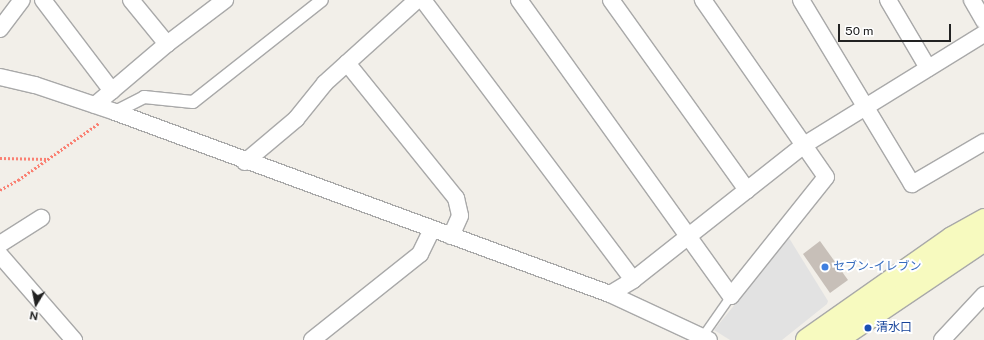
<!DOCTYPE html>
<meta charset="utf-8">
<style>
body{margin:0}
#map{position:relative;width:984px;height:340px;overflow:hidden;background:#f2efe9;font-family:"Public Sans","Noto Sans JP",sans-serif}
div>[style]{position:absolute}
.parking>*{inset:0;background:#e2e2e2}
.building>*{inset:0;background:#c7bfb8}
.path>*{height:2.5px;margin-top:-1.25px;transform-origin:0;background:repeating-linear-gradient(90deg,#fa8072 0 2px,transparent 0 4px)}
.roads{filter:drop-shadow(1px 0 #a9a9a9) drop-shadow(-1px 0 #a9a9a9) drop-shadow(0 1px #a9a9a9) drop-shadow(0 -1px #a9a9a9)}
.service>*{height:8px;margin:-4px;padding:0 4px;transform-origin:4px;border-radius:4px;background:#fff}
.pedestrian>*{height:12px;margin:-6px;padding:0 6px;transform-origin:6px;border-radius:6px;background:#fff}
.minor>*{height:16px;margin:-8px;padding:0 8px;transform-origin:8px;border-radius:8px;background:#fff}
.secondary>*{height:22px;margin:-11px;padding:0 11px;transform-origin:11px;border-radius:11px;background:#f7fabf}
.dots>*{width:11px;height:11px;translate:-50% -50%;box-sizing:border-box;border:2px solid #fff;border-radius:50%}
span{translate:-50% -50%;white-space:nowrap;text-align:center;line-height:1.15;-webkit-text-stroke:4px #fff;paint-order:stroke}
.shop-label{font-size:12px;color:#366cbe}
.left{translate:0 -50%;text-align:left}
.transit-label{font-size:12px;color:#164399}
.north{position:absolute;left:16px;top:284px;width:40px;height:40px;-webkit-text-stroke:3px #fff;paint-order:stroke;rotate:190deg;font-size:11px;font-weight:700;line-height:16px;text-align:center;color:#222}
.north::after{content:'';display:block;margin:auto;width:14px;height:18px;background:#222;clip-path:polygon(50% 0,100% 100%,50% 72%,0 100%)}
.scale{position:absolute;left:838px;top:24px;width:113px;height:18px;box-sizing:border-box;border:2px solid #222;border-top:0;padding-left:5px;font-size:12px;line-height:14px;white-space:nowrap;color:#222;-webkit-text-stroke:3px #fff;paint-order:stroke}
</style>
<div id="map">
<div class="parking">
<i style="clip-path:polygon(789px 238px,828px 301px,827px 304px,782px 340px,730px 340px,714px 330px)"></i>
</div>
<div class="building">
<i style="clip-path:polygon(820px 241px,848px 280px,830px 293px,803px 254px)"></i>
</div>
<div class="path">
<i style="left:0;top:158px;width:49px;rotate:1.2deg"></i>
<i style="left:0;top:190px;width:21px;rotate:-29deg"></i>
<i style="left:18px;top:180px;width:99px;rotate:-35.1deg"></i>
</div>
<div class="roads">
<div class="service">
<i style="left:703px;top:336px;width:49px;rotate:-55deg"></i>
</div>
<div class="pedestrian">
<i style="left:115px;top:112px;width:33px;rotate:-27deg"></i>
<i style="left:144px;top:97px;width:49px;rotate:5.8deg"></i>
<i style="left:193px;top:102px;width:164px;rotate:-38.3deg"></i>
</div>
<div class="minor">
<i style="left:43px;top:0;width:114px;rotate:52.8deg"></i>
<i style="left:131px;top:0;width:57px;rotate:50.7deg"></i>
<i style="left:423px;top:0;width:350px;rotate:53.1deg"></i>
<i style="left:519px;top:0;width:364px;rotate:54.4deg"></i>
<i style="left:731px;top:296px;width:152px;rotate:-51.4deg"></i>
<i style="left:826px;top:177px;width:216px;rotate:-124.8deg"></i>
<i style="left:611px;top:0;width:234px;rotate:54.4deg"></i>
<i style="left:801px;top:0;width:215px;rotate:58.9deg"></i>
<i style="left:912px;top:184px;width:83px;rotate:-30.3deg"></i>
<i style="left:888px;top:0;width:79px;rotate:59.5deg"></i>
<i style="left:972px;top:0;width:24px;rotate:60deg"></i>
<i style="left:0;top:29px;width:36px;rotate:-53deg"></i>
<i style="left:347px;top:63px;width:174px;rotate:51.1deg"></i>
<i style="left:456px;top:198px;width:18px;rotate:77deg"></i>
<i style="left:460px;top:216px;width:22px;rotate:114deg"></i>
<i style="left:0;top:77px;width:36px;rotate:13deg"></i>
<i style="left:35px;top:85px;width:84px;rotate:18.6deg"></i>
<i style="left:115px;top:112px;width:527px;rotate:20.19deg"></i>
<i style="left:610px;top:294px;width:109px;rotate:24.9deg"></i>
<i style="left:95px;top:105px;width:94px;rotate:-40.3deg"></i>
<i style="left:167px;top:44px;width:73px;rotate:-37.2deg"></i>
<i style="left:245px;top:162px;width:67px;rotate:-40.1deg"></i>
<i style="left:296px;top:119px;width:46px;rotate:-51.1deg"></i>
<i style="left:325px;top:83px;width:124px;rotate:-42.1deg"></i>
<i style="left:0;top:244px;width:49px;rotate:-32.4deg"></i>
<i style="left:0;top:255px;width:113px;rotate:49deg"></i>
<i style="left:610px;top:294px;width:27px;rotate:-31deg"></i>
<i style="left:633px;top:280px;width:218px;rotate:-38.3deg"></i>
<i style="left:804px;top:145px;width:211px;rotate:-31.7deg"></i>
<i style="left:312px;top:340px;width:138px;rotate:-38.5deg"></i>
<i style="left:420px;top:254px;width:28px;rotate:-64deg"></i>
<i style="left:942px;top:340px;width:62px;rotate:-47deg"></i>
</div>
<div class="secondary">
<i style="left:807px;top:340px;width:177px;rotate:-35.1deg"></i>
<i style="left:952px;top:238px;width:37px;rotate:-29deg"></i>
<i style="left:836px;top:340px;width:179px;rotate:-34deg"></i>
</div>
</div>
<div class="dots">
<i style="left:825px;top:267px;background:#3f7fe0"></i>
<i style="left:868px;top:328px;background:#1a4fb4"></i>
</div>
<div class="shop-label">
<span class="left" style="left:833px;top:267px">セブン-イレブン</span>
</div>
<div class="transit-label">
<span class="left" style="left:876px;top:328px">清水口</span>
</div>
<div class="north">N</div>
<div class="scale">50 m</div>
</div>
